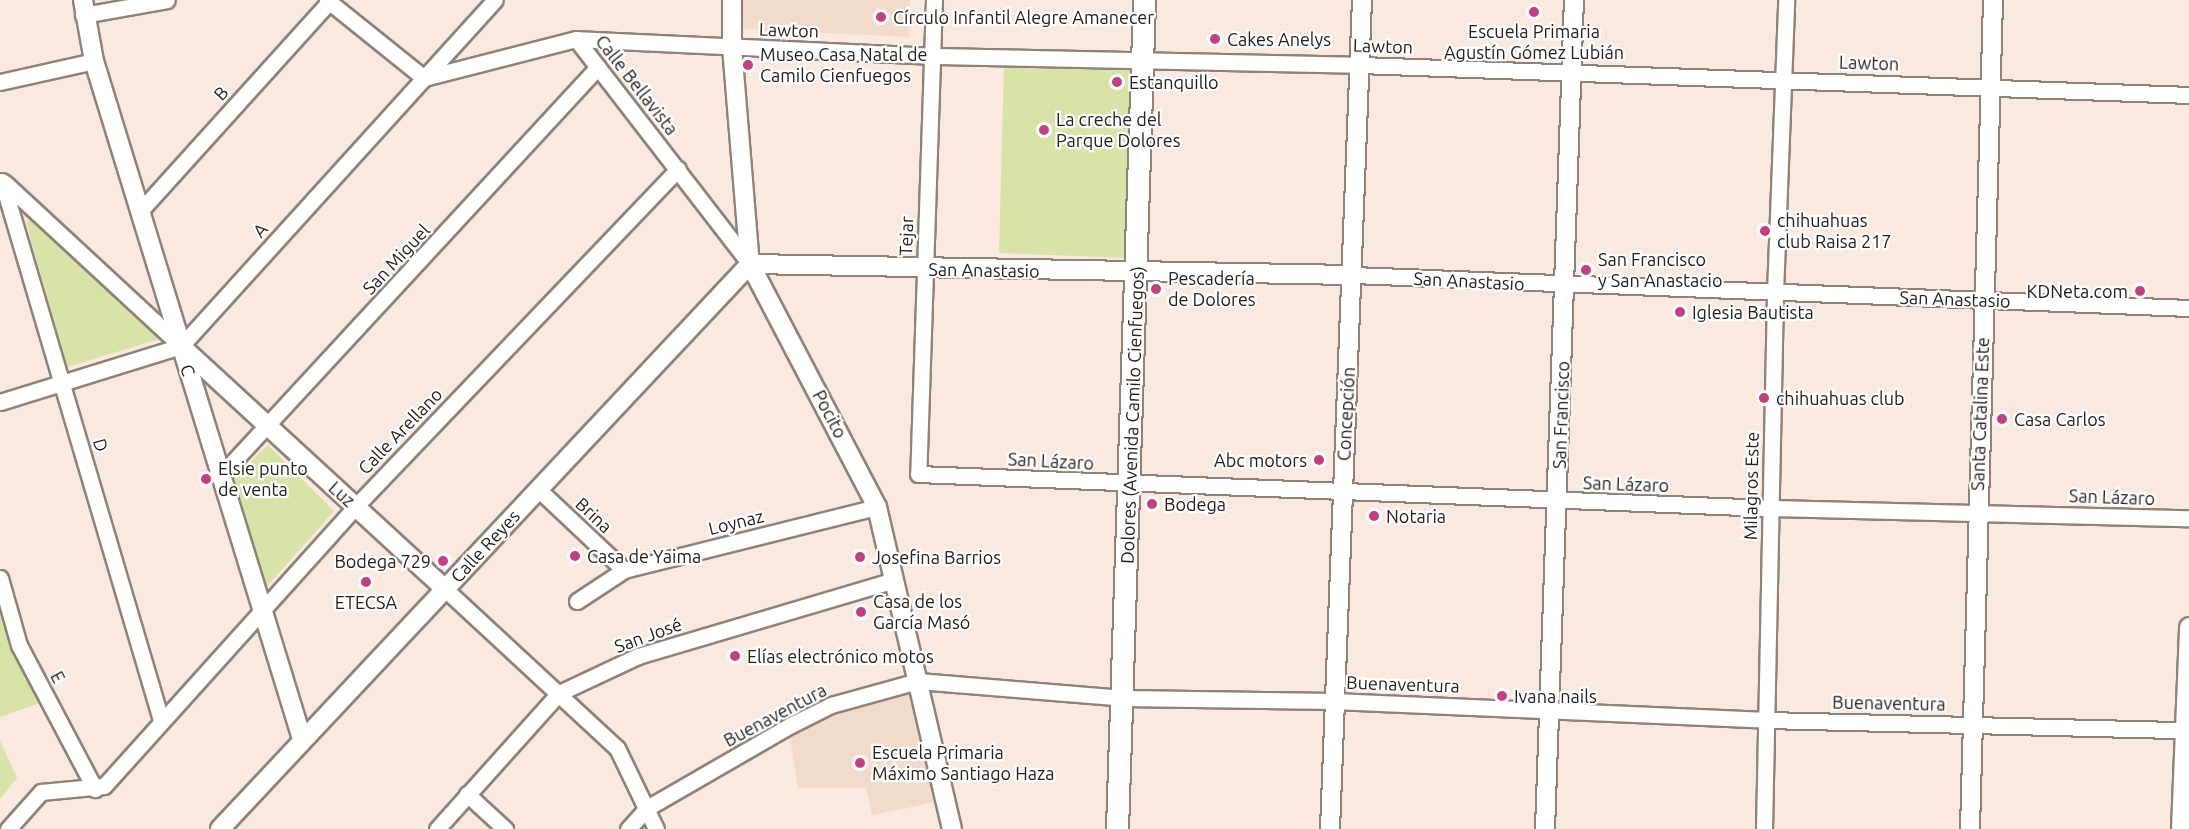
<!DOCTYPE html>
<meta charset="utf-8">
<style>
body{margin:0}
#map{position:relative;width:2189px;height:829px;overflow:hidden;background:#f9e9de;font-family:Ubuntu,sans-serif}
div>[style]{position:absolute}
.built>*{inset:0;background:#f2dbca}
.green>*{inset:0;background:#d8e3a7}
.roads{filter:drop-shadow(2px 0 #918278) drop-shadow(-2px 0 #918278) drop-shadow(0 2px #918278) drop-shadow(0 -2px #918278)}
.minor>*{height:15px;margin:-7.5px;padding:0 7.5px;transform-origin:7.5px;border-radius:7.5px;background:#fff}
.tertiary>*{height:18px;margin:-9px;padding:0 9px;transform-origin:9px;border-radius:9px;background:#fff}
.secondary>*{height:21px;margin:-10.5px;padding:0 10.5px;transform-origin:10.5px;border-radius:10.5px;background:#fff}
.dots>*{width:16px;height:16px;translate:-50% -50%;box-sizing:border-box;border:3px solid #fff;border-radius:50%}
span{translate:-50% -50%;white-space:nowrap;text-align:center;line-height:1.15;-webkit-text-stroke:4.5px #fff;paint-order:stroke}
.poi-label{font-size:18px;color:#26201c}
.left{translate:0 -50%;text-align:left}
.right{translate:-100% -50%;text-align:right}
.street-label{font-size:18px;color:#26201c}
</style>
<div id="map">
<div class="built">
<i style="clip-path:polygon(740px 0,910px 0,909px 37px,739px 29px)"></i>
<i style="clip-path:polygon(910px 692px,935px 802px,872px 815px,866px 788px,798px 788px,790px 738px,829px 717px)"></i>
</div>
<div class="green">
<i style="clip-path:polygon(1004px 64px,1132px 69px,1127px 258px,999px 253px)"></i>
<i style="clip-path:polygon(32px 218px,166px 337px,67px 367px,26px 222px)"></i>
<i style="clip-path:polygon(268px 445px,334px 511px,262px 592px,231px 481px)"></i>
<i style="clip-path:polygon(0 603px,43px 702px,0 717px)"></i>
<i style="clip-path:polygon(0 740px,17px 778px,0 799px)"></i>
</div>
<div class="roads">
<div class="minor">
<i style="left:327px;top:0;width:124px;rotate:38.8deg"></i>
<i style="left:424px;top:78px;width:157px;rotate:-14.4deg"></i>
<i style="left:576px;top:39px;width:357px;rotate:2.7deg"></i>
<i style="left:933px;top:56px;width:427px;rotate:1.2deg"></i>
<i style="left:1360px;top:65px;width:830px;rotate:2.07deg"></i>
<i style="left:934px;top:0;width:474px;rotate:91.9deg"></i>
<i style="left:918px;top:474px;width:853px;rotate:2.29deg"></i>
<i style="left:1770px;top:508px;width:419px;rotate:1.4deg"></i>
<i style="left:83px;top:15px;width:85px;rotate:-10.1deg"></i>
<i style="left:576px;top:39px;width:284px;rotate:52.3deg"></i>
<i style="left:0;top:82px;width:96px;rotate:-12.6deg"></i>
<i style="left:2px;top:181px;width:562px;rotate:73.56deg"></i>
<i style="left:5px;top:183px;width:240px;rotate:42.8deg"></i>
<i style="left:141px;top:210px;width:282px;rotate:-47.9deg"></i>
<i style="left:1353px;top:275px;width:837px;rotate:2.26deg"></i>
<i style="left:0;top:402px;width:189px;rotate:-17.2deg"></i>
<i style="left:181px;top:346px;width:467px;rotate:-47.8deg"></i>
<i style="left:220px;top:476px;width:557px;rotate:-47.26deg"></i>
<i style="left:538px;top:489px;width:118px;rotate:43.3deg"></i>
<i style="left:0;top:578px;width:70px;rotate:74.2deg"></i>
<i style="left:19px;top:645px;width:163px;rotate:62.2deg"></i>
<i style="left:445px;top:589px;width:234px;rotate:42.8deg"></i>
<i style="left:617px;top:748px;width:90px;rotate:64.3deg"></i>
<i style="left:577px;top:601px;width:56px;rotate:-33.4deg"></i>
<i style="left:624px;top:570px;width:261px;rotate:-14deg"></i>
<i style="left:467px;top:794px;width:52px;rotate:42.6deg"></i>
<i style="left:8px;top:829px;width:50px;rotate:-48.3deg"></i>
<i style="left:41px;top:792px;width:63px;rotate:-5.4deg"></i>
<i style="left:104px;top:786px;width:377px;rotate:-48deg"></i>
<i style="left:356px;top:506px;width:466px;rotate:-46.3deg"></i>
<i style="left:437px;top:829px;width:183px;rotate:-48.1deg"></i>
<i style="left:559px;top:693px;width:87px;rotate:-25.1deg"></i>
<i style="left:638px;top:656px;width:267px;rotate:-16.5deg"></i>
<i style="left:628px;top:829px;width:28px;rotate:-48deg"></i>
<i style="left:647px;top:808px;width:166px;rotate:-30deg"></i>
<i style="left:791px;top:725px;width:45px;rotate:-26.6deg"></i>
<i style="left:831px;top:705px;width:90px;rotate:-15.4deg"></i>
<i style="left:918px;top:681px;width:206px;rotate:4.7deg"></i>
<i style="left:1123px;top:698px;width:212px;rotate:0.8deg"></i>
<i style="left:1335px;top:701px;width:431px;rotate:2.5deg"></i>
<i style="left:1766px;top:720px;width:423px;rotate:1.4deg"></i>
<i style="left:1764px;top:829px;width:536px;rotate:-88.82deg"></i>
<i style="left:1775px;top:293px;width:293px;rotate:-87.8deg"></i>
</div>
<div class="tertiary">
<i style="left:83px;top:0;width:62px;rotate:79.8deg"></i>
<i style="left:94px;top:61px;width:709px;rotate:72.94deg"></i>
<i style="left:732px;top:0;width:47px;rotate:90deg"></i>
<i style="left:732px;top:47px;width:218px;rotate:85.3deg"></i>
<i style="left:750px;top:264px;width:274px;rotate:62.4deg"></i>
<i style="left:877px;top:507px;width:331px;rotate:76.9deg"></i>
<i style="left:750px;top:264px;width:603px;rotate:1.05deg"></i>
<i style="left:182px;top:347px;width:357px;rotate:42.6deg"></i>
<i style="left:220px;top:829px;width:775px;rotate:-46.83deg"></i>
<i style="left:1330px;top:829px;width:830px;rotate:-87.79deg"></i>
<i style="left:1545px;top:829px;width:830px;rotate:-88deg"></i>
<i style="left:1970px;top:829px;width:829px;rotate:-88.41deg"></i>
<i style="left:2181px;top:829px;width:202px;rotate:-87.7deg"></i>
</div>
<div class="secondary">
<i style="left:1117px;top:829px;width:829px;rotate:-88.13deg"></i>
</div>
</div>
<div class="dots">
<i style="left:1534px;top:12px;background:#c53e7f"></i>
<i style="left:881px;top:17px;background:#c53e7f"></i>
<i style="left:1215px;top:39px;background:#c53e7f"></i>
<i style="left:748px;top:65px;background:#c53e7f"></i>
<i style="left:1117px;top:82px;background:#c53e7f"></i>
<i style="left:1044px;top:130px;background:#c53e7f"></i>
<i style="left:1765px;top:231px;background:#c53e7f"></i>
<i style="left:1586px;top:270px;background:#c53e7f"></i>
<i style="left:1156px;top:289px;background:#c53e7f"></i>
<i style="left:2140px;top:291px;background:#c53e7f"></i>
<i style="left:1680px;top:312px;background:#c53e7f"></i>
<i style="left:1764px;top:398px;background:#c53e7f"></i>
<i style="left:2002px;top:419px;background:#c53e7f"></i>
<i style="left:1319px;top:460px;background:#c53e7f"></i>
<i style="left:206px;top:479px;background:#c53e7f"></i>
<i style="left:1152px;top:504px;background:#c53e7f"></i>
<i style="left:1374px;top:516px;background:#c53e7f"></i>
<i style="left:575px;top:556px;background:#c53e7f"></i>
<i style="left:860px;top:557px;background:#c53e7f"></i>
<i style="left:443px;top:561px;background:#c53e7f"></i>
<i style="left:366px;top:582px;background:#c53e7f"></i>
<i style="left:861px;top:612px;background:#c53e7f"></i>
<i style="left:735px;top:656px;background:#c53e7f"></i>
<i style="left:1502px;top:696px;background:#c53e7f"></i>
<i style="left:860px;top:763px;background:#c53e7f"></i>
</div>
<div class="poi-label">
<span class="left" style="left:893px;top:17px">Círculo Infantil Alegre Amanecer</span>
<span style="left:1534px;top:42px">Escuela Primaria<br>Agustín Gómez Lubián</span>
<span class="left" style="left:1227px;top:39px">Cakes Anelys</span>
<span class="left" style="left:760px;top:65px">Museo Casa Natal de<br>Camilo Cienfuegos</span>
<span class="left" style="left:1129px;top:82px">Estanquillo</span>
<span class="left" style="left:1056px;top:130px">La creche del<br>Parque Dolores</span>
<span class="left" style="left:1777px;top:231px">chihuahuas<br>club Raisa 217</span>
<span class="left" style="left:1598px;top:270px">San Francisco<br>y San Anastacio</span>
<span class="left" style="left:1168px;top:289px">Pescadería<br>de Dolores</span>
<span class="right" style="left:2128px;top:291px">KDNeta.com</span>
<span class="left" style="left:1692px;top:312px">Iglesia Bautista</span>
<span class="left" style="left:1776px;top:398px">chihuahuas club</span>
<span class="left" style="left:2014px;top:419px">Casa Carlos</span>
<span class="right" style="left:1307px;top:460px">Abc motors</span>
<span class="left" style="left:218px;top:479px">Elsie punto<br>de venta</span>
<span class="left" style="left:1164px;top:504px">Bodega</span>
<span class="left" style="left:1386px;top:516px">Notaria</span>
<span class="left" style="left:587px;top:556px">Casa de Yaima</span>
<span class="left" style="left:872px;top:557px">Josefina Barrios</span>
<span class="right" style="left:431px;top:561px">Bodega 729</span>
<span style="left:366px;top:602px">ETECSA</span>
<span class="left" style="left:873px;top:612px">Casa de los<br>García Masó</span>
<span class="left" style="left:747px;top:656px">Elías electrónico motos</span>
<span class="left" style="left:1514px;top:696px">Ivana nails</span>
<span class="left" style="left:872px;top:763px">Escuela Primaria<br>Máximo Santiago Haza</span>
</div>
<div class="street-label">
<span style="left:789px;top:30px;rotate:2deg">Lawton</span>
<span style="left:1383px;top:46px;rotate:2deg">Lawton</span>
<span style="left:1869px;top:63px;rotate:2deg">Lawton</span>
<span style="left:637px;top:85px;rotate:52deg">Calle Bellavista</span>
<span style="left:221px;top:93px;rotate:-48deg">B</span>
<span style="left:260px;top:230px;rotate:-48deg">A</span>
<span style="left:906px;top:236px;rotate:-88deg">Tejar</span>
<span style="left:396px;top:259px;rotate:-47deg">San Miguel</span>
<span style="left:984px;top:270px;rotate:1deg">San Anastasio</span>
<span style="left:1469px;top:281px;rotate:3deg">San Anastasio</span>
<span style="left:1955px;top:299px;rotate:2deg">San Anastasio</span>
<span style="left:188px;top:370px;rotate:73deg">C</span>
<span style="left:830px;top:414px;rotate:62deg">Pocito</span>
<span style="left:1346px;top:414px;rotate:-87deg">Concepción</span>
<span style="left:1980px;top:414px;rotate:-88deg">Santa Catalina Este</span>
<span style="left:1132px;top:415px;rotate:-88deg">Dolores (Avenida Camilo Cienfuegos)</span>
<span style="left:1561px;top:415px;rotate:-88deg">San Francisco</span>
<span style="left:400px;top:431px;rotate:-46deg">Calle Arellano</span>
<span style="left:101px;top:445px;rotate:74deg">D</span>
<span style="left:1051px;top:461px;rotate:3deg">San Lázaro</span>
<span style="left:1626px;top:484px;rotate:2deg">San Lázaro</span>
<span style="left:1751px;top:486px;rotate:-89deg">Milagros Este</span>
<span style="left:342px;top:494px;rotate:42deg">Luz</span>
<span style="left:2112px;top:497px;rotate:2deg">San Lázaro</span>
<span style="left:594px;top:515px;rotate:43deg">Brina</span>
<span style="left:736px;top:522px;rotate:-14deg">Loynaz</span>
<span style="left:485px;top:546px;rotate:-47deg">Calle Reyes</span>
<span style="left:648px;top:635px;rotate:-20deg">San José</span>
<span style="left:58px;top:677px;rotate:62deg">E</span>
<span style="left:1403px;top:684px;rotate:2deg">Buenaventura</span>
<span style="left:1889px;top:703px;rotate:1deg">Buenaventura</span>
<span style="left:775px;top:715px;rotate:-28deg">Buenaventura</span>
</div>
</div>
